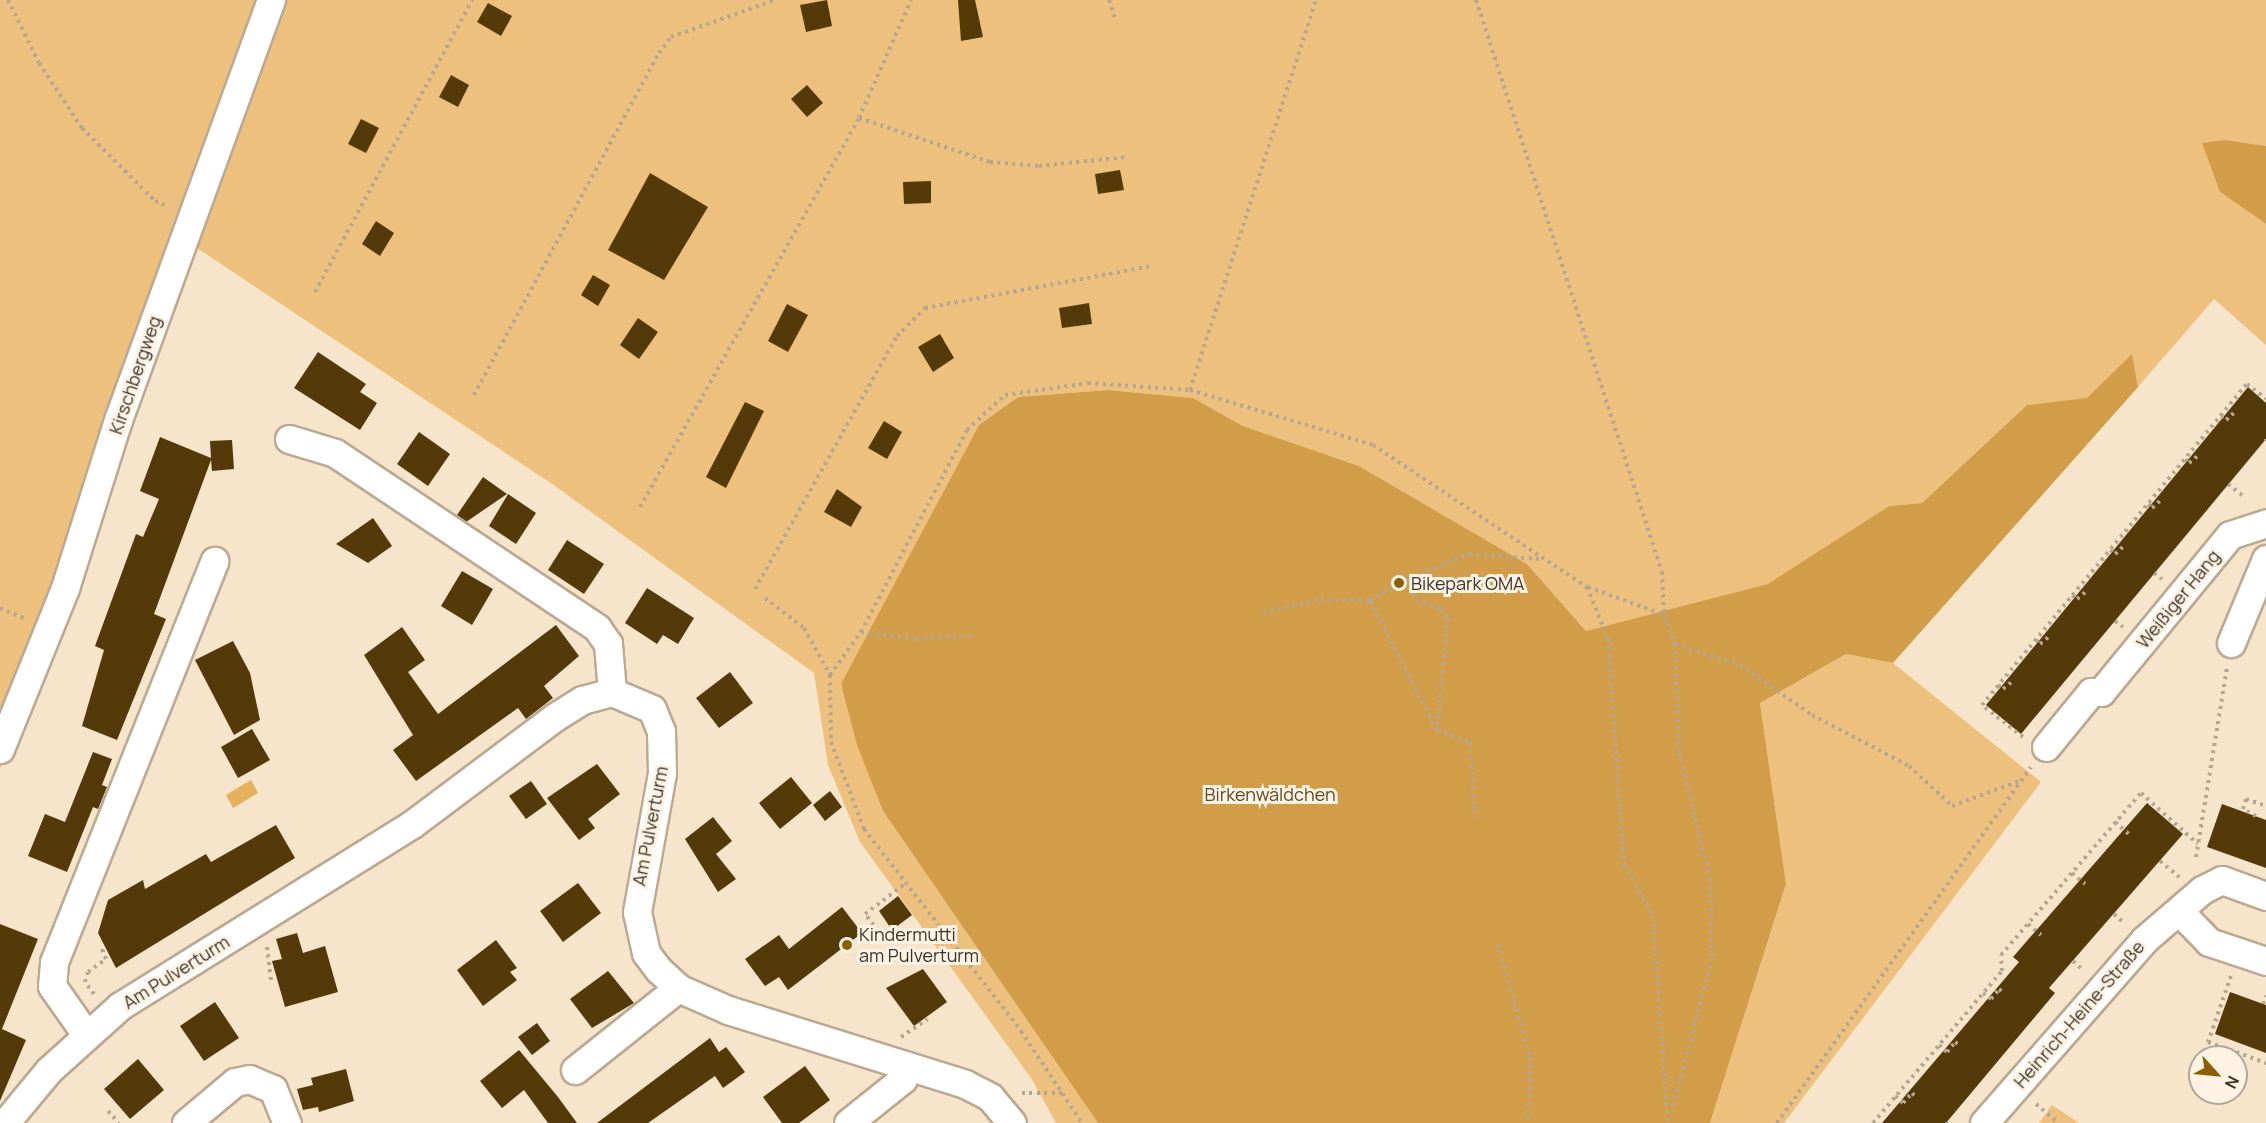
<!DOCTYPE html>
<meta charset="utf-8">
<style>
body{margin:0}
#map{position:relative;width:2266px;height:1123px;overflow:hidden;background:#f7e5cb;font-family:Manrope,sans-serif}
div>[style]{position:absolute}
.green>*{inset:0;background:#edc17d}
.forest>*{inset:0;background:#d19d48}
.water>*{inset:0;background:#e6b15d}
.building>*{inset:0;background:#543a09}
.path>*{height:4px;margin-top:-2px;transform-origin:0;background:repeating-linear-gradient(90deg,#b4a692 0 3px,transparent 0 7.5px)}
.roads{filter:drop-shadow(2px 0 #bbaa92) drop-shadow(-2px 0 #bbaa92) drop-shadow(0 2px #bbaa92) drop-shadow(0 -2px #bbaa92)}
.minor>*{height:27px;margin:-13.5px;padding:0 13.5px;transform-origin:13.5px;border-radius:13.5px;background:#fff}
.dots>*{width:16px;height:16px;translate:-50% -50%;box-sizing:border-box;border:3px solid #fef3e4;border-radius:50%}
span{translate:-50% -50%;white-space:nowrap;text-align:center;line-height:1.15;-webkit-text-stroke:6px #fef3e4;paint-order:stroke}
.street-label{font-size:18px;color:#3a332a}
.poi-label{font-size:18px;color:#3a332a}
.left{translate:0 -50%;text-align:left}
.park-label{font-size:18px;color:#5e4724}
.north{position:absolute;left:2188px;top:1045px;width:60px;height:60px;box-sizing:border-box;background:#fef3e4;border:2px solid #b0a69a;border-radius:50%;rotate:117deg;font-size:16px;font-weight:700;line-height:24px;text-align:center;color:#3a332a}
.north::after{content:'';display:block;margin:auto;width:21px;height:27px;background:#8b5f02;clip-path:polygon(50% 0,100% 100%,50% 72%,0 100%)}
</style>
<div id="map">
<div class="green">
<i style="clip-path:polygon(0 0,2266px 0,2266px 146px,2225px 140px,2220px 192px,2266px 224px,2266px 345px,2214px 299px,2138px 387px,2132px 355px,2087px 399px,2027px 405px,1922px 503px,1889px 506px,1768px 585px,1586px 631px,1527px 564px,1359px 466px,1243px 426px,1193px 398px,1108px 390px,1018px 397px,979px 425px,841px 685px,883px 811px,1098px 1123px,1056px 1123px,1031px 1078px,860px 842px,828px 765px,814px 673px,555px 486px,191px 244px,0 769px)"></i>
<i style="clip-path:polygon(1846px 654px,1893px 663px,2041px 782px,1784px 1123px,1710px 1123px,1786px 884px,1760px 703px)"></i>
<i style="clip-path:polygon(2052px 1105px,2079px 1123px,2039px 1123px)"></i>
</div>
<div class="forest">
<i style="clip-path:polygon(2225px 140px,2266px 146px,2266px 224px,2220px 192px,2202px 143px)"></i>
<i style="clip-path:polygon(2132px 354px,2138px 387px,1893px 663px,1846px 654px,1760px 703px,1786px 884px,1710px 1123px,1098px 1123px,883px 811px,857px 745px,841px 684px,979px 425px,1018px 397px,1108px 390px,1193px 398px,1243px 426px,1359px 466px,1527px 564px,1586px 631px,1768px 584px,1889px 506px,1922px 503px,2027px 405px,2087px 398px)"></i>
</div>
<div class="water">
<i style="clip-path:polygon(251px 780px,258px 793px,233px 808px,226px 795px)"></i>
</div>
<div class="building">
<i style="clip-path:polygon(827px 0,832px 26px,806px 32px,800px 5px)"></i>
<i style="clip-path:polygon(958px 0,975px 0,983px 37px,961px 41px)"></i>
<i style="clip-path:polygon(488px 3px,512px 16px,501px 36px,477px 22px)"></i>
<i style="clip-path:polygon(451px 75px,469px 85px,458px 107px,439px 97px)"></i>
<i style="clip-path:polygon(807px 85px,823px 103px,807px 117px,791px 99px)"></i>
<i style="clip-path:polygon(361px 119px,379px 128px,366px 153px,348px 144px)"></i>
<i style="clip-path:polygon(1120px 170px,1124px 190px,1098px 194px,1095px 174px)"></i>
<i style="clip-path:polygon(650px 173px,708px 207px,664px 280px,608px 250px)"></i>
<i style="clip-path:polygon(931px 181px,931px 203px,904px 204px,903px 182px)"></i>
<i style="clip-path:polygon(376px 221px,394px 233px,380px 256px,362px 244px)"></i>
<i style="clip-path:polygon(593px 275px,610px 285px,598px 306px,581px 295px)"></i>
<i style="clip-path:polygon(1089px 303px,1092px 324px,1062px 328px,1059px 308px)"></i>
<i style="clip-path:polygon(787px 304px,808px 315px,788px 352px,768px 341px)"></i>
<i style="clip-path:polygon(638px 318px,658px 332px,639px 359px,620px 345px)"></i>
<i style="clip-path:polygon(940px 334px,954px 358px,933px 372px,918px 347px)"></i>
<i style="clip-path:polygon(318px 352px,366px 384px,360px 392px,377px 403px,360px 430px,294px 388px)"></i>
<i style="clip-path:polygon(2248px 387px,2266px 403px,2266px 439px,2021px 734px,1986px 705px)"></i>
<i style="clip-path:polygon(745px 402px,764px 411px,726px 488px,706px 477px)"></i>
<i style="clip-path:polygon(884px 421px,902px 432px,887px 459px,868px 448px)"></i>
<i style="clip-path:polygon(419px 432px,450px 454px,428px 486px,397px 464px)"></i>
<i style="clip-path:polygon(160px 437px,211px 458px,210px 441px,232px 440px,234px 469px,212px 471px,211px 460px,154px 614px,166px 619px,117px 740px,82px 726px,104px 650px,95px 646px,136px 534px,143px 537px,159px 499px,140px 491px)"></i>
<i style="clip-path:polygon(483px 477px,507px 494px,466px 522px,457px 515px)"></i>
<i style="clip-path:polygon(837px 489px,862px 507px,851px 527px,824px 512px)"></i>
<i style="clip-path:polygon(508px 494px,536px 513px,516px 544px,489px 526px)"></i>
<i style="clip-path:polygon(373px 518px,392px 546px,368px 563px,336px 544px)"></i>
<i style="clip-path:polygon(567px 540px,604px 564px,584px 594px,548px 570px)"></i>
<i style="clip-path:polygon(462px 571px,493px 589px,472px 625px,441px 606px)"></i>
<i style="clip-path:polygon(647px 588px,694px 618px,678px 644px,663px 635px,657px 644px,625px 623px)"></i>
<i style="clip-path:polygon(556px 625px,579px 656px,544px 686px,553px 698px,526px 719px,518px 708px,416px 781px,393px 750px,413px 735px,364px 655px,402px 627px,425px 660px,408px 672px,438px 714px)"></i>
<i style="clip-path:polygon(233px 641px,250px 673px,260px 720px,234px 735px,195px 660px)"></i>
<i style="clip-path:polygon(730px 672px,753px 703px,719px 728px,696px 698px)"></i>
<i style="clip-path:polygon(252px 729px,270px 760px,238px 778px,221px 747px)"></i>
<i style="clip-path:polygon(93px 752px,112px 759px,102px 785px,107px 787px,98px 809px,93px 807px,67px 872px,28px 856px,45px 814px,65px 822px)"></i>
<i style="clip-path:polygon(597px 764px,620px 794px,588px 819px,595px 828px,579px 840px,547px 798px)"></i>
<i style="clip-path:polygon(791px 777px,812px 803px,780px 829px,759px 803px)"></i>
<i style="clip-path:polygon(531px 781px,547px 804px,526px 819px,509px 796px)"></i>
<i style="clip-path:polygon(830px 791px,842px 807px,825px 821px,813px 805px)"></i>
<i style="clip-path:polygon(2147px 803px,2183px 834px,2049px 988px,2055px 993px,1946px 1123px,1882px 1123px,2019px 962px,2013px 957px)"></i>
<i style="clip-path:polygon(2222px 804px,2266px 820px,2266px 868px,2207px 847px)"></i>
<i style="clip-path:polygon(713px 817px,732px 841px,716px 854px,736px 879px,718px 892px,685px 839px)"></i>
<i style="clip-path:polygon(276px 825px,295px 858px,116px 968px,98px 933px,108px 900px,143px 880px,145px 889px,206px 854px,211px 862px)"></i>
<i style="clip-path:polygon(578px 883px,601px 913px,563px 942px,540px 911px)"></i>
<i style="clip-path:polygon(898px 896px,912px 915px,892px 930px,879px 911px)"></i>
<i style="clip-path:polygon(842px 907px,862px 933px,788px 990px,779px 977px,765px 986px,745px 959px,779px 935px,789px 949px)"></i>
<i style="clip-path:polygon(0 924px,38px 939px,2px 1029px,26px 1040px,0 1101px)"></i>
<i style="clip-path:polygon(297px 933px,303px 953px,325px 946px,338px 992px,285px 1007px,272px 961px,282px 959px,276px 939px)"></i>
<i style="clip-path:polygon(496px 940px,517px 968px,510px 972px,517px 980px,483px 1006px,457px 970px)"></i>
<i style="clip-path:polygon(923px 969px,947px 1002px,914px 1026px,886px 988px)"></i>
<i style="clip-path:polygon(608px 971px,634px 1003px,592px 1028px,570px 999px)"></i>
<i style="clip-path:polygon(2230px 992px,2266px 1005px,2266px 1053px,2215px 1034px)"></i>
<i style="clip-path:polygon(215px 1002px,239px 1038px,204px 1061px,180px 1026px)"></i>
<i style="clip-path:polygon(537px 1023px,550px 1041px,532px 1055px,518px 1037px)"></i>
<i style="clip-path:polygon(710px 1038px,719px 1052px,726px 1047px,745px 1072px,723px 1088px,715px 1076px,648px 1123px,597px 1123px)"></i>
<i style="clip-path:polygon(519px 1050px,558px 1097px,577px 1123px,548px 1123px,524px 1090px,502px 1108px,480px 1081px)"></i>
<i style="clip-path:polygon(138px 1059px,164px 1090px,130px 1119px,104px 1089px)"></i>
<i style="clip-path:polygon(805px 1066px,830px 1100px,799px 1123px,782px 1123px,763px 1097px)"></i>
<i style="clip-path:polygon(346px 1069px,354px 1101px,319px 1112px,318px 1107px,303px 1110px,297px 1089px,313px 1085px,311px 1078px)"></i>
</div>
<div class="path">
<i style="left:8px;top:0;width:70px;rotate:63.8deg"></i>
<i style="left:39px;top:63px;width:78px;rotate:56.5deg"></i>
<i style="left:82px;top:128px;width:103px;rotate:45deg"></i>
<i style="left:155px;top:201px;width:15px;rotate:23deg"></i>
<i style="left:1109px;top:0;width:23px;rotate:72deg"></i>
<i style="left:1476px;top:0;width:601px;rotate:71.99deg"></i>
<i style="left:1662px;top:572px;width:43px;rotate:87.3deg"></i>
<i style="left:859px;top:118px;width:138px;rotate:18.6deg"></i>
<i style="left:990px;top:162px;width:49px;rotate:4.7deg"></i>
<i style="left:1039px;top:166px;width:88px;rotate:-5.8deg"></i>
<i style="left:315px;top:292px;width:332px;rotate:-61.7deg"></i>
<i style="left:1190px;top:390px;width:410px;rotate:-72.1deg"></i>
<i style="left:474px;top:395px;width:389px;rotate:-61.6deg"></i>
<i style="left:659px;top:53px;width:20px;rotate:-53deg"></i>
<i style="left:671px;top:37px;width:110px;rotate:-19.6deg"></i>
<i style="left:2221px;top:416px;width:6px;rotate:39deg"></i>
<i style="left:2226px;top:420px;width:13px;rotate:-42deg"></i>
<i style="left:2266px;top:439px;width:1px;rotate:90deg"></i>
<i style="left:2185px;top:459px;width:6px;rotate:45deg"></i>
<i style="left:2189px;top:463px;width:14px;rotate:-39deg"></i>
<i style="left:2228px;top:484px;width:18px;rotate:38deg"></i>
<i style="left:2148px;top:504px;width:6px;rotate:45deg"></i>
<i style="left:2152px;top:508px;width:13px;rotate:-42deg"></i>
<i style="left:640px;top:507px;width:446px;rotate:-60.6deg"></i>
<i style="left:859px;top:118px;width:129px;rotate:-66.2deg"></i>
<i style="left:2110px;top:550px;width:6px;rotate:39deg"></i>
<i style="left:2115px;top:554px;width:13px;rotate:-42deg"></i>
<i style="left:2154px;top:573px;width:10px;rotate:37deg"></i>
<i style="left:1407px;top:580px;width:22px;rotate:66deg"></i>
<i style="left:1416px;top:600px;width:27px;rotate:20deg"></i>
<i style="left:1441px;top:609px;width:11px;rotate:52deg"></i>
<i style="left:1448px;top:618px;width:113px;rotate:95.6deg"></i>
<i style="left:1588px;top:587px;width:81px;rotate:20.2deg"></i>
<i style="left:1664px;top:615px;width:31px;rotate:69deg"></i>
<i style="left:1675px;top:644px;width:109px;rotate:87.9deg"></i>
<i style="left:1679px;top:753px;width:129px;rotate:76.1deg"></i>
<i style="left:1710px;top:878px;width:80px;rotate:88.6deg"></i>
<i style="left:1712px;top:958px;width:157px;rotate:104.7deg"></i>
<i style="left:755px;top:589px;width:290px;rotate:-60.7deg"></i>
<i style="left:897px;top:336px;width:40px;rotate:-45deg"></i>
<i style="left:925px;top:308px;width:231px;rotate:-10.5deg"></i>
<i style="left:2072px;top:595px;width:6px;rotate:39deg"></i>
<i style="left:2077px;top:599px;width:13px;rotate:-39deg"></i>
<i style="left:765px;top:598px;width:49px;rotate:37.6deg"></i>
<i style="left:804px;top:628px;width:54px;rotate:61deg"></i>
<i style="left:830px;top:675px;width:67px;rotate:89.1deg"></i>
<i style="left:831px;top:742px;width:93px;rotate:69.2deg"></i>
<i style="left:864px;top:829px;width:256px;rotate:52.1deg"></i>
<i style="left:1021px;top:1031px;width:110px;rotate:56.5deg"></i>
<i style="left:1370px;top:601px;width:145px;rotate:62.6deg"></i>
<i style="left:1437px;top:730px;width:35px;rotate:20deg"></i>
<i style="left:1470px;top:742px;width:76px;rotate:86.2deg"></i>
<i style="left:0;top:608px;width:26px;rotate:23deg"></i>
<i style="left:1263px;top:613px;width:60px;rotate:-13.6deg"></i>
<i style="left:1321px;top:599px;width:49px;rotate:2.3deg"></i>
<i style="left:1370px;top:601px;width:34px;rotate:-32deg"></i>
<i style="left:1399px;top:583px;width:76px;rotate:-22.5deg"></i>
<i style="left:1469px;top:554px;width:74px;rotate:3.9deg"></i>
<i style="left:2115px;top:621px;width:10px;rotate:37deg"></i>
<i style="left:861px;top:632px;width:55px;rotate:7.3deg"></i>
<i style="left:916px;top:639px;width:58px;rotate:-3deg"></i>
<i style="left:2036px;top:640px;width:6px;rotate:45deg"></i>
<i style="left:2040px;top:644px;width:13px;rotate:-39deg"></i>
<i style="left:1675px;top:644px;width:68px;rotate:17.9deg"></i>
<i style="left:1740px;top:665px;width:88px;rotate:34.8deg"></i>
<i style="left:1812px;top:715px;width:110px;rotate:27.7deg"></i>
<i style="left:1909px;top:766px;width:59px;rotate:42.9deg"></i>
<i style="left:1952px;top:806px;width:72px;rotate:-20.2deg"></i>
<i style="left:830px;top:675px;width:53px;rotate:-54.2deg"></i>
<i style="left:861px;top:632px;width:228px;rotate:-62.3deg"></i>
<i style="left:967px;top:430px;width:52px;rotate:-42.6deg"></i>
<i style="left:1005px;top:395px;width:84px;rotate:-8.2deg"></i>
<i style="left:1088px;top:383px;width:102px;rotate:3.9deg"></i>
<i style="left:1190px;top:390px;width:191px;rotate:16.7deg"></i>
<i style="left:1373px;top:445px;width:257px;rotate:33.6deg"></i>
<i style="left:1587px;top:587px;width:56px;rotate:68deg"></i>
<i style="left:1608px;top:639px;width:227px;rotate:86deg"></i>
<i style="left:1624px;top:865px;width:59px;rotate:60.4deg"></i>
<i style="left:1653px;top:916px;width:208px;rotate:85.9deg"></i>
<i style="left:1998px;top:685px;width:6px;rotate:39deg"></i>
<i style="left:2003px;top:689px;width:13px;rotate:-39deg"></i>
<i style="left:2023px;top:737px;width:52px;rotate:-142deg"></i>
<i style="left:1982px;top:705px;width:416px;rotate:-50.5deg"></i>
<i style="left:2247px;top:384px;width:24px;rotate:38deg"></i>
<i style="left:2256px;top:816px;width:15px;rotate:-152deg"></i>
<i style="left:2243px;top:809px;width:10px;rotate:-73deg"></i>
<i style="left:2246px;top:799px;width:21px;rotate:19deg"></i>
<i style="left:2115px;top:822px;width:18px;rotate:41deg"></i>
<i style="left:2196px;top:857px;width:192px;rotate:-80.7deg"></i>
<i style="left:2160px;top:861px;width:25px;rotate:40deg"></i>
<i style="left:2072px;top:873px;width:17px;rotate:40deg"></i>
<i style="left:2114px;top:914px;width:13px;rotate:42deg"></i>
<i style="left:2028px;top:924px;width:17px;rotate:40deg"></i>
<i style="left:878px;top:931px;width:21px;rotate:-127deg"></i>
<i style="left:865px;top:914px;width:51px;rotate:-37.1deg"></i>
<i style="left:1498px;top:944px;width:117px;rotate:74.2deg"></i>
<i style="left:1530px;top:1057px;width:66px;rotate:91.7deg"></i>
<i style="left:267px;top:947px;width:33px;rotate:83deg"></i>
<i style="left:2073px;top:961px;width:15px;rotate:42deg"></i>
<i style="left:2231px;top:976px;width:70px;rotate:109.2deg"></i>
<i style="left:2208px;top:1042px;width:62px;rotate:19.9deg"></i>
<i style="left:1983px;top:993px;width:10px;rotate:37deg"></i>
<i style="left:1991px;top:999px;width:13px;rotate:-51deg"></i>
<i style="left:1999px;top:989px;width:6px;rotate:45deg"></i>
<i style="left:94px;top:994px;width:15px;rotate:-127deg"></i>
<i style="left:85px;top:982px;width:10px;rotate:-73deg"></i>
<i style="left:88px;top:972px;width:22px;rotate:-36deg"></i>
<i style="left:106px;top:959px;width:11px;rotate:-112deg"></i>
<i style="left:2263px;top:1004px;width:9px;rotate:-69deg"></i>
<i style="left:901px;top:1037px;width:32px;rotate:-34deg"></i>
<i style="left:1939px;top:1045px;width:11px;rotate:41deg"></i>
<i style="left:1947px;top:1052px;width:13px;rotate:-51deg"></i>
<i style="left:1955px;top:1042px;width:5px;rotate:37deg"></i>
<i style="left:1022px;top:1093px;width:41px"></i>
<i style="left:1895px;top:1096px;width:11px;rotate:41deg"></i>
<i style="left:1903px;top:1103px;width:13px;rotate:-48deg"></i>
<i style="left:1912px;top:1093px;width:4px;rotate:45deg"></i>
<i style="left:2036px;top:1104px;width:30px;rotate:40deg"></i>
<i style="left:108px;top:1111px;width:16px;rotate:47deg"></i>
<i style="left:1947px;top:1122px;width:1px;rotate:90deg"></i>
<i style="left:1777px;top:1123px;width:437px;rotate:-54.5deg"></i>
<i style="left:1873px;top:1123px;width:199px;rotate:-49.7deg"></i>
<i style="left:2002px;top:971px;width:16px;rotate:-94deg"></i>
<i style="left:2001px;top:955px;width:214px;rotate:-49.2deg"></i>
<i style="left:2141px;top:793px;width:76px;rotate:41.8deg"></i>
</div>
<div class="roads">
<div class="minor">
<i style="left:289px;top:439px;width:48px;rotate:16.9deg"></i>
<i style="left:335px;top:453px;width:315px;rotate:33.7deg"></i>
<i style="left:597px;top:628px;width:19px;rotate:55deg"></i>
<i style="left:608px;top:644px;width:48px;rotate:85.2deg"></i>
<i style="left:2231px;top:643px;width:91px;rotate:-67.4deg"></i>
<i style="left:2046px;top:747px;width:71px;rotate:-50.7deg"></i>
<i style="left:2091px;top:692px;width:10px"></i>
<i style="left:2101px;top:692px;width:203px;rotate:-50.6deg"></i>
<i style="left:2230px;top:535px;width:38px;rotate:-18deg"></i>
<i style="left:0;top:749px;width:174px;rotate:-68deg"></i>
<i style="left:65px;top:588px;width:176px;rotate:-72.5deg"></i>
<i style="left:118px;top:420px;width:447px;rotate:-70deg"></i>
<i style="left:2180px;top:912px;width:42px;rotate:46deg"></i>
<i style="left:2209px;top:942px;width:60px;rotate:18.4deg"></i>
<i style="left:85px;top:1033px;width:57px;rotate:-125.1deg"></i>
<i style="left:52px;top:986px;width:24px;rotate:-85deg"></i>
<i style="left:54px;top:962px;width:432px;rotate:-68.2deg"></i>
<i style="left:575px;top:1070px;width:132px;rotate:-38.5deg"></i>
<i style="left:5px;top:1123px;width:69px;rotate:-50.3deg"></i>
<i style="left:49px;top:1070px;width:96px;rotate:-42deg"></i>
<i style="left:120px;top:1006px;width:343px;rotate:-31.9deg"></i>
<i style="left:411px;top:825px;width:180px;rotate:-36.9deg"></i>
<i style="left:555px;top:717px;width:32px;rotate:-32deg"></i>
<i style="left:582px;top:700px;width:31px;rotate:-15deg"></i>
<i style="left:612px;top:692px;width:43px;rotate:23deg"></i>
<i style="left:652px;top:709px;width:24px;rotate:68deg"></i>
<i style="left:661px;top:731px;width:42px;rotate:88.6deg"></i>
<i style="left:662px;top:773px;width:141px;rotate:100.2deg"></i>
<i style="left:637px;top:912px;width:42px;rotate:77.6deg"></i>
<i style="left:646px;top:953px;width:21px;rotate:53deg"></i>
<i style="left:659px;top:970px;width:26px;rotate:43deg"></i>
<i style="left:678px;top:988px;width:55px;rotate:23.7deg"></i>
<i style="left:728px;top:1010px;width:248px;rotate:17.3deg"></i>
<i style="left:965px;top:1084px;width:28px;rotate:27deg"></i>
<i style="left:990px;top:1097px;width:34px;rotate:50deg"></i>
<i style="left:186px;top:1123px;width:64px;rotate:-39.9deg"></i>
<i style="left:235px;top:1082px;width:14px;rotate:-12deg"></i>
<i style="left:249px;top:1079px;width:26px;rotate:23deg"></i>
<i style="left:273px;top:1089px;width:37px;rotate:68deg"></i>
<i style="left:848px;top:1123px;width:70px;rotate:-38.7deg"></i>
<i style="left:903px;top:1079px;width:13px;rotate:-77deg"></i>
<i style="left:1984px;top:1123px;width:243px;rotate:-48.8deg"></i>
<i style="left:2144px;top:940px;width:77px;rotate:-40.8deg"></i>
<i style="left:2202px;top:890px;width:22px;rotate:-27deg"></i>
<i style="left:2222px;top:880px;width:47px;rotate:20deg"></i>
</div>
</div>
<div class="dots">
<i style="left:1399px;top:583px;background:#8b5f02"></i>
<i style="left:847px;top:945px;background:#8b5f02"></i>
</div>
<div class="street-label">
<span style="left:135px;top:375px;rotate:-71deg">Kirschbergweg</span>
<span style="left:2178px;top:599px;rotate:-51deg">Weißiger Hang</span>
<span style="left:650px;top:826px;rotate:-79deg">Am Pulverturm</span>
<span style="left:176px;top:972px;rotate:-32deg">Am Pulverturm</span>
<span style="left:2079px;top:1014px;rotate:-49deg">Heinrich-Heine-Straße</span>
</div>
<div class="poi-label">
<span class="left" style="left:1411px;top:583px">Bikepark OMA</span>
<span class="left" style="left:859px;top:945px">Kindermutti<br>am Pulverturm</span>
</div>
<div class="park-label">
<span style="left:1270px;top:794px">Birkenwäldchen</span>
</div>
<div class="north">N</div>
</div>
